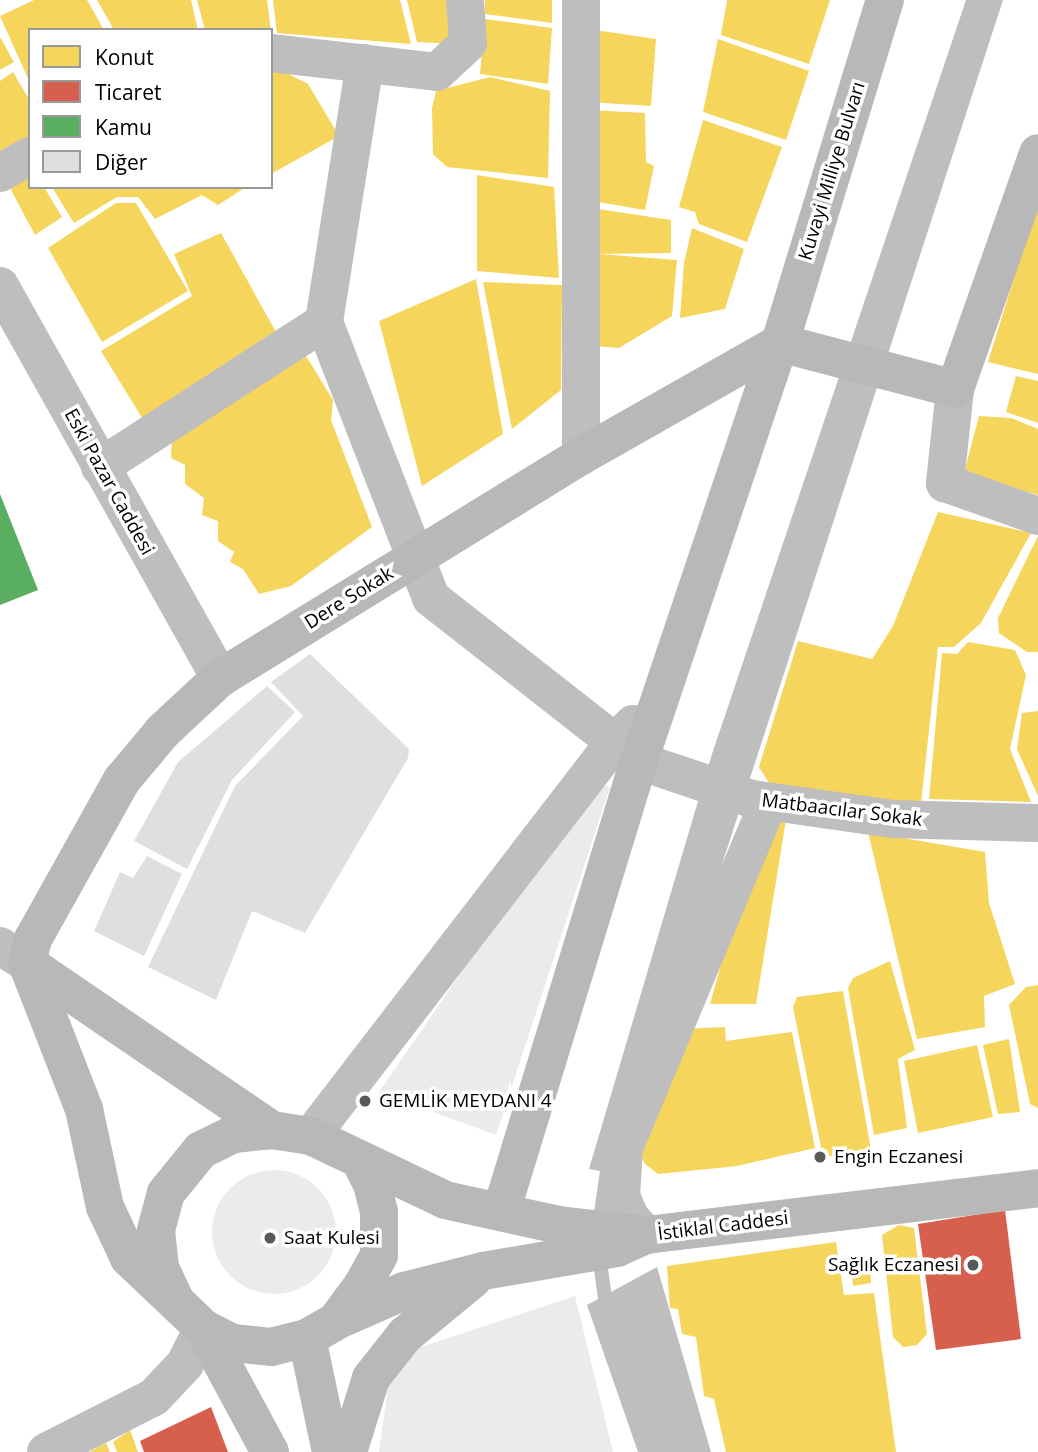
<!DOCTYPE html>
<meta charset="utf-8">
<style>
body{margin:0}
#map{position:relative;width:1038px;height:1452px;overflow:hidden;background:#fff;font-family:"Open Sans",sans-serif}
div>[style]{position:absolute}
.green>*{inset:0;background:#ebebeb}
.round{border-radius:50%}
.water>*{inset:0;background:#bebebe}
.homes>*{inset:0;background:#f6d55c}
.shops>*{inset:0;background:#d6604d}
.public>*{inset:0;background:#5aae61}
.stream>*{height:14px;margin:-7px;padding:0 7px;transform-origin:7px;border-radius:7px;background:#bebebe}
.building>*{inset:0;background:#dfdfdf}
.street>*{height:38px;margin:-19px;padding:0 19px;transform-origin:19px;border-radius:19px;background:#bebebe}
.secondary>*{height:38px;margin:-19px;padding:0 19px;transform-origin:19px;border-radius:19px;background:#b8b8b8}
.dots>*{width:19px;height:19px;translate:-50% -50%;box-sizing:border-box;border:4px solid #fff;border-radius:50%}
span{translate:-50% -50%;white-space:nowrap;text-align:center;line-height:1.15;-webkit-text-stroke:7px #fff;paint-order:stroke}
.street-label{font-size:19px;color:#000}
.poi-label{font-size:19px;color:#000}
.left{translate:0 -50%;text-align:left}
.right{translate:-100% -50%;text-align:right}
.legend{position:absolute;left:28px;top:28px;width:245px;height:161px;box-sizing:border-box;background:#fff;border:2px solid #999;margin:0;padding:9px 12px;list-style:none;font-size:21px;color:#000}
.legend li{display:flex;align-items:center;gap:14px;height:35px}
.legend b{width:35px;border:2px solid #999}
</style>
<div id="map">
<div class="green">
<i style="clip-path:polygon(593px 781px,610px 787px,496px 1135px,379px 1092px)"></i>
<i class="round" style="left:212px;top:1170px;width:124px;height:124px"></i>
<i style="clip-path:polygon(575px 1296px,613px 1452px,379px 1452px,388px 1386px,418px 1348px)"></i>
</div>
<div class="water">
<i style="clip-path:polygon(966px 0,1003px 0,621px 1175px,589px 1169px,712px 754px)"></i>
<i style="clip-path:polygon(657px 1267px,711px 1452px,638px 1452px,587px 1305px)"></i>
</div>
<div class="homes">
<i style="clip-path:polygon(34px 0,87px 0,104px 30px,30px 30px,30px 83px,0 16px)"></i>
<i style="clip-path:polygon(97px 0,191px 0,198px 30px,114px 30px)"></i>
<i style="clip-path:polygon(197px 0,267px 0,271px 30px,205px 30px)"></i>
<i style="clip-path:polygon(273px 0,400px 0,411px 44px,277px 33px)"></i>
<i style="clip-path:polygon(407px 0,449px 0,454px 44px,417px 42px)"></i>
<i style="clip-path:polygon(485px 0,552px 0,552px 23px,485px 14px)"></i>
<i style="clip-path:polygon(727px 0,830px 0,809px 64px,721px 35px)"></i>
<i style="clip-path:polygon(485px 19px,552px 28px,548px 84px,480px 74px)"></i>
<i style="clip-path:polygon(588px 29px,656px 39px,651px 106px,589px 102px)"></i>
<i style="clip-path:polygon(0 37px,14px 62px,0 70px)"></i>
<i style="clip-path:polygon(718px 39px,809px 71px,786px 140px,703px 112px)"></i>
<i style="clip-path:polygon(271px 65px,308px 84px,339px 136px,271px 174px)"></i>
<i style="clip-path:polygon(13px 72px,30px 101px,30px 141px,0 159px,0 81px)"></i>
<i style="clip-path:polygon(490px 77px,550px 91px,548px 178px,447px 167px,433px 154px,432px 108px,436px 91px)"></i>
<i style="clip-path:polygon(590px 110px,645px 113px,646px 162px,654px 166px,645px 210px,586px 200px)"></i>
<i style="clip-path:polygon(703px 120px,782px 147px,747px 242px,699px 224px,695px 212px,679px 207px)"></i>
<i style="clip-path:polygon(477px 175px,554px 187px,559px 278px,477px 271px)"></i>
<i style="clip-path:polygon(30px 176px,30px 187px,44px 187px,62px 217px,35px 235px,10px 188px)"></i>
<i style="clip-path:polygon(52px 187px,246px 187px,218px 205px,202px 195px,155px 219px,138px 197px,117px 197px,74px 223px)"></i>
<i style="clip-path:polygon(116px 203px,136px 203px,188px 291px,102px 342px,48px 248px)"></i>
<i style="clip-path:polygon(585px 207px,671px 220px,671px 253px,586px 254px)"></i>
<i style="clip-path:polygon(1035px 210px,1038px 210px,1038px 374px,988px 362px)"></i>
<i style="clip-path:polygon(692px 228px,744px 249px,725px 309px,680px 318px,684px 263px)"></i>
<i style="clip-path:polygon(221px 233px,281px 341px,144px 421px,101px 351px,192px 296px,174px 254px)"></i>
<i style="clip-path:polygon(599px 254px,677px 260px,672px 316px,619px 348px,593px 346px)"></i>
<i style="clip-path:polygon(476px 279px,503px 434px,422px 486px,379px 321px)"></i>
<i style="clip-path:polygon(483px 282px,562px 285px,561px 390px,512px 429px)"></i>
<i style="clip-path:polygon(306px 356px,333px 400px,331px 420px,372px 527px,291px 586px,259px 594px,243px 569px,230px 562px,234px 552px,218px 541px,218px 521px,202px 515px,204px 498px,185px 484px,185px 465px,171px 458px,172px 435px)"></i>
<i style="clip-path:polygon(1016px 376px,1038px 381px,1038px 423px,1006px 412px)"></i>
<i style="clip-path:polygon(979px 416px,1011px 418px,1038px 429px,1038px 495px,964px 473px)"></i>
<i style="clip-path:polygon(938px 512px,1031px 533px,981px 623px,954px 647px,938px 647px,921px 804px,771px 786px,759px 767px,798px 641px,872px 659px,893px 626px)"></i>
<i style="clip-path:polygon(1038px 536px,1038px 652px,1027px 652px,999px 633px,998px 618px)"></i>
<i style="clip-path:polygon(968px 642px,1015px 650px,1026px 675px,1010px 749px,1031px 802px,929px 799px,942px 653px,957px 654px)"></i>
<i style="clip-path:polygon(1038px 711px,1038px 796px,1017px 749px,1022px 713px)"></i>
<i style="clip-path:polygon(762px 817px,786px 820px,756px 1004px,710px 1004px)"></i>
<i style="clip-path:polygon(868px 832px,985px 852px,989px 903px,1015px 984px,984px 996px,985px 1027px,917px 1039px)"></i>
<i style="clip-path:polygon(890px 961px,915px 1050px,898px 1059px,907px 1128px,874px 1135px,848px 988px,853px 978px)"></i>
<i style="clip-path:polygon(1038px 985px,1038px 1108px,1030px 1104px,1009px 1005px,1026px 987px)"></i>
<i style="clip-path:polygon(843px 991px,871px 1150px,823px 1157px,793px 1007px,797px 997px)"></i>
<i style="clip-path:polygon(725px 1027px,726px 1041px,792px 1032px,815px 1148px,737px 1166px,658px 1174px,645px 1164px,638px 1150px,680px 1029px)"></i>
<i style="clip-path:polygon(1009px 1039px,1020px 1112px,998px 1114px,983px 1045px)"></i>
<i style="clip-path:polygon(977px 1045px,993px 1117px,918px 1133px,904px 1061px)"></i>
<i style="clip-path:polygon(899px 1225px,914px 1228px,927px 1334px,917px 1345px,903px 1347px,893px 1337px,882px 1235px)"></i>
<i style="clip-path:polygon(836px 1242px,844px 1295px,874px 1293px,896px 1452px,726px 1452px,714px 1399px,704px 1396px,696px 1337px,682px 1334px,678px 1309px,670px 1308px,667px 1266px)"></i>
<i style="clip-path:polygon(870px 1262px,871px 1283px,853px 1286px,851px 1268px)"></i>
<i style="clip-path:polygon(130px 1430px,138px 1452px,117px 1452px,113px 1442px)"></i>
<i style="clip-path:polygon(106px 1443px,110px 1452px,89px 1452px)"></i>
</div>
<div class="shops">
<i style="clip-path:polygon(1005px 1210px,1021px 1339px,936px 1350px,918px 1224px)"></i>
<i style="clip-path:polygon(211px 1407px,228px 1452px,144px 1452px,140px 1441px)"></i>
</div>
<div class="public">
<i style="clip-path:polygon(0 494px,38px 590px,0 605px)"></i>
</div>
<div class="stream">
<i style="left:599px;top:1227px;width:57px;rotate:-81.9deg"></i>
<i style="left:599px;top:1254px;width:61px;rotate:82.4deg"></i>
</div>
<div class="building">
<i style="clip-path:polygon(310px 654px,409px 749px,408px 758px,305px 933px,252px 911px,216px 1000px,148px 967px,235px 786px,303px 716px,271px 682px)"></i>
<i style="clip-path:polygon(267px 686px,295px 712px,232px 780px,187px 869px,134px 841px,178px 762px)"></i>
<i style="clip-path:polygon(147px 856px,182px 874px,144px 956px,94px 931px,120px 872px,133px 878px)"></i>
</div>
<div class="street">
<i style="left:271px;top:53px;width:167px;rotate:6.5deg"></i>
<i style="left:437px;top:72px;width:42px;rotate:-43.1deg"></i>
<i style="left:468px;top:43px;width:43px;rotate:-94deg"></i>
<i style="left:365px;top:63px;width:262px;rotate:99deg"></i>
<i style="left:324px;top:322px;width:296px;rotate:68.8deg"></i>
<i style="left:431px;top:598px;width:264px;rotate:38.1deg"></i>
<i style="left:639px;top:761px;width:119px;rotate:18.6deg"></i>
<i style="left:752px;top:799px;width:141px;rotate:8.1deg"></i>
<i style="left:892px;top:819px;width:146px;rotate:1.6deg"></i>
<i style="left:0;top:173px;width:34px;rotate:-30deg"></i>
<i style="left:0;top:286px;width:450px;rotate:60.7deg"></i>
<i style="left:955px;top:389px;width:95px;rotate:96.1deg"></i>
<i style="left:945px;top:483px;width:99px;rotate:19.5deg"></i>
<i style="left:581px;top:456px;width:456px;rotate:-90deg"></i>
<i style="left:100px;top:467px;width:267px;rotate:-32.9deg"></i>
<i style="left:0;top:946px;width:32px;rotate:32deg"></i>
<i style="left:311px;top:1136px;width:496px;rotate:-52.4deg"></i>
<i style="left:614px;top:743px;width:27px;rotate:-45deg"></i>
<i style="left:646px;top:1235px;width:24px;rotate:-132deg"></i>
<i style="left:630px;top:1217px;width:23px;rotate:-113deg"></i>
<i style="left:621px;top:1196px;width:48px;rotate:-86.4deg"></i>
<i style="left:624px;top:1148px;width:375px;rotate:-67.3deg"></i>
<i style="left:46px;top:1452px;width:121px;rotate:-27deg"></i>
<i style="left:154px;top:1397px;width:45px;rotate:-46.8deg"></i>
<i style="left:185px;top:1364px;width:40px;rotate:-63.4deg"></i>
</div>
<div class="secondary">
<i style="left:780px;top:343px;width:181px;rotate:14.7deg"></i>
<i style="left:955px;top:389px;width:250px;rotate:-70.6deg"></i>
<i style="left:27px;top:963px;width:25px;rotate:-76deg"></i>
<i style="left:33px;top:939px;width:182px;rotate:-60.8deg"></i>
<i style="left:122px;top:780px;width:64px;rotate:-50.1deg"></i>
<i style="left:163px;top:731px;width:78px;rotate:-42.9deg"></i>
<i style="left:220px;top:678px;width:424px;rotate:-31.6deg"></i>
<i style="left:581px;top:456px;width:229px;rotate:-29.6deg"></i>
<i style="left:27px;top:963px;width:157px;rotate:68.7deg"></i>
<i style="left:84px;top:1109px;width:100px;rotate:77.9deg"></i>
<i style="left:105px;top:1207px;width:56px;rotate:64.8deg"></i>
<i style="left:129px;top:1258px;width:102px;rotate:43.4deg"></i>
<i style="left:203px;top:1328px;width:34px;rotate:27deg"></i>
<i style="left:233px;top:1343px;width:38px;rotate:6deg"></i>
<i style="left:271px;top:1347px;width:37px;rotate:-14deg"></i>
<i style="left:307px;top:1338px;width:34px;rotate:-30deg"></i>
<i style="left:336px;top:1321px;width:44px;rotate:-53.4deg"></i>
<i style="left:362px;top:1286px;width:35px;rotate:-61deg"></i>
<i style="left:379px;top:1255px;width:43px;rotate:-90deg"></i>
<i style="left:379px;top:1212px;width:29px;rotate:-104deg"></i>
<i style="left:372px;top:1184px;width:27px;rotate:-117deg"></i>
<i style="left:27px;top:963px;width:297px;rotate:34.3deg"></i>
<i style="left:501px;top:1212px;width:472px;rotate:-73deg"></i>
<i style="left:639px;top:761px;width:441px;rotate:-71.4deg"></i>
<i style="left:780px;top:343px;width:359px;rotate:-73deg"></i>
<i style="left:338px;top:1320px;width:72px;rotate:-23.7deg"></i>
<i style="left:404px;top:1291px;width:81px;rotate:-14.2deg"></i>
<i style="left:483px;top:1271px;width:136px;rotate:-9.7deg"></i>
<i style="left:617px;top:1248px;width:32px;rotate:-24deg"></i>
<i style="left:646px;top:1235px;width:395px;rotate:-6.8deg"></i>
<i style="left:307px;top:1338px;width:116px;rotate:78.1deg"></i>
<i style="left:270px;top:1452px;width:141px;rotate:-118.4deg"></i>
<i style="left:203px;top:1328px;width:37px;rotate:-136deg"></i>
<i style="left:176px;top:1302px;width:38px;rotate:-115deg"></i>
<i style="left:160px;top:1268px;width:38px;rotate:-96deg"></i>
<i style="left:156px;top:1230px;width:38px;rotate:-75deg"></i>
<i style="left:166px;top:1193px;width:55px;rotate:-50.9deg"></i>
<i style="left:201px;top:1150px;width:37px;rotate:-26deg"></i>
<i style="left:234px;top:1134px;width:38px;rotate:-6deg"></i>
<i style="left:272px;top:1130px;width:39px;rotate:9deg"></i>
<i style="left:311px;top:1136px;width:148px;rotate:25.5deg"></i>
<i style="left:445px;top:1200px;width:117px;rotate:12.4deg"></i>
<i style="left:559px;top:1225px;width:88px;rotate:6.6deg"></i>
<i style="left:348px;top:1452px;width:77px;rotate:-72.7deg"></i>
<i style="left:371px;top:1378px;width:55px;rotate:-51.7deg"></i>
<i style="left:405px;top:1335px;width:88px;rotate:-39.5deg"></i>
</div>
<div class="dots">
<i style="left:365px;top:1101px;background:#595959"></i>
<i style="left:820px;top:1157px;background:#595959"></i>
<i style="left:270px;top:1238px;background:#595959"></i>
<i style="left:973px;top:1265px;background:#595959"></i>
</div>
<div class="street-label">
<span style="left:832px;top:171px;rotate:-73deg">Kuvayi Milliye Bulvarı</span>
<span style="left:109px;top:482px;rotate:61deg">Eski Pazar Caddesi</span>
<span style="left:349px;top:598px;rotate:-32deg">Dere Sokak</span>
<span style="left:842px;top:810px;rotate:7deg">Matbaacılar Sokak</span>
<span style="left:723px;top:1226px;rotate:-7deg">İstiklal Caddesi</span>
</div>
<div class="poi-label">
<span class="left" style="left:379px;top:1101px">GEMLİK MEYDANI 4</span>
<span class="left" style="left:834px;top:1157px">Engin Eczanesi</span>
<span class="left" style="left:284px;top:1238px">Saat Kulesi</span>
<span class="right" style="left:959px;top:1265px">Sağlık Eczanesi</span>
</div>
<ul class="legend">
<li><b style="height:19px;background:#f6d55c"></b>Konut</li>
<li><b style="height:19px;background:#d6604d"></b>Ticaret</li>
<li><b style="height:19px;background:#5aae61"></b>Kamu</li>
<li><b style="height:19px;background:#dfdfdf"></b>Diğer</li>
</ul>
</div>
